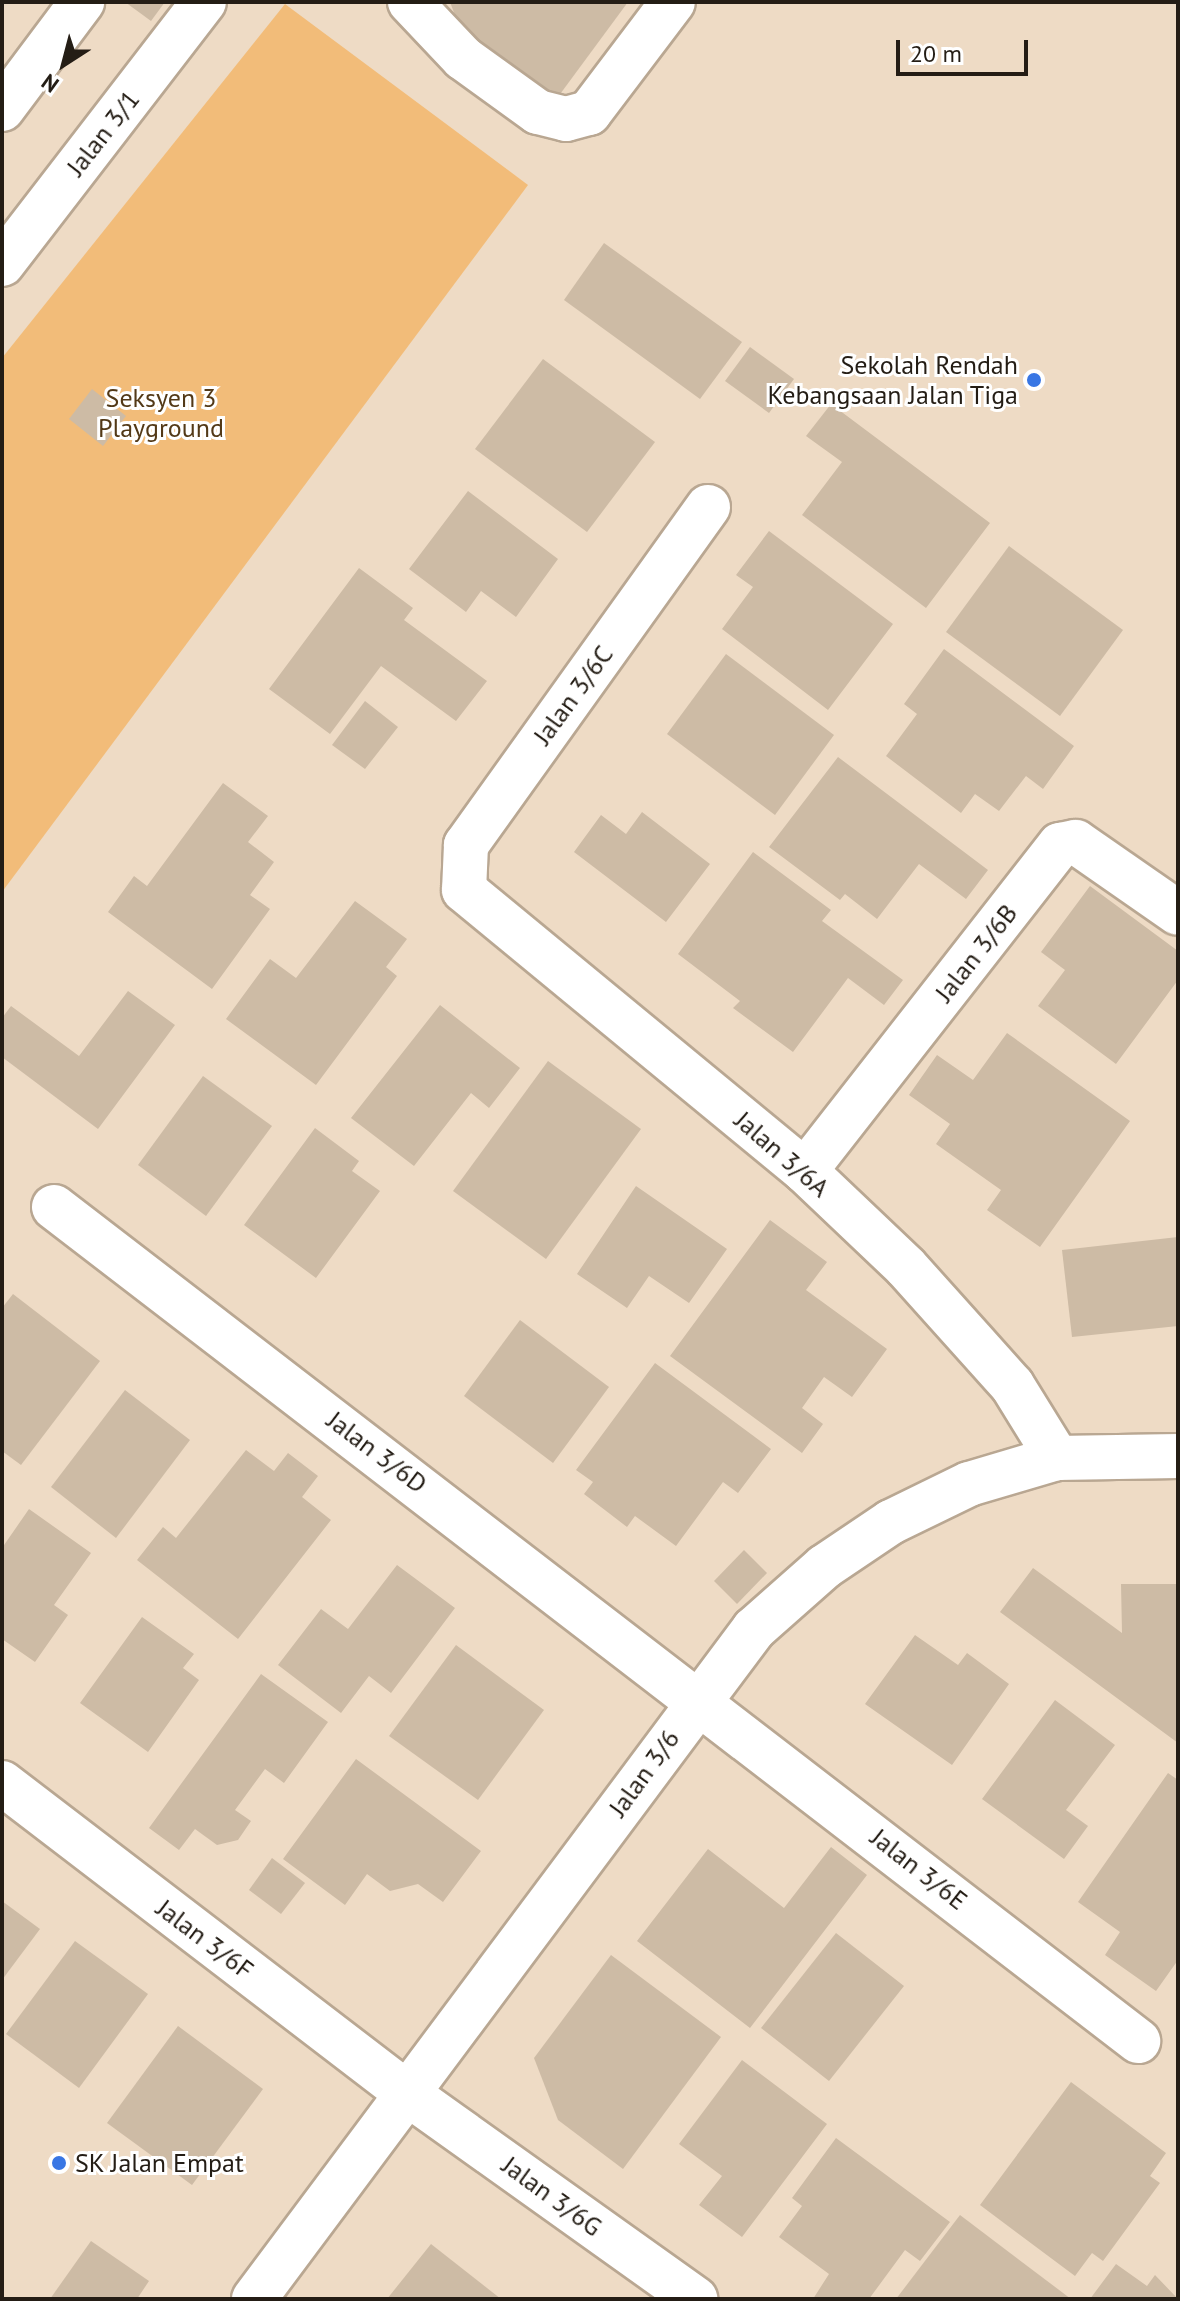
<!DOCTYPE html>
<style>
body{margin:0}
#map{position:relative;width:1180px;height:2301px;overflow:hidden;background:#eedbc5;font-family:"PT Sans",sans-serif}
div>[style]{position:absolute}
.green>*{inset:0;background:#f2bc79}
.building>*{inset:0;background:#cdbba5}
.roads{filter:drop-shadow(2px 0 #b9a792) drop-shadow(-2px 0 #b9a792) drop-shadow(0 2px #b9a792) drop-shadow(0 -2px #b9a792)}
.minor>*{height:44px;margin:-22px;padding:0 22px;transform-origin:22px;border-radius:22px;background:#fff}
.dots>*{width:22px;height:22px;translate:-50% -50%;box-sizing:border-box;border:4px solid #fff;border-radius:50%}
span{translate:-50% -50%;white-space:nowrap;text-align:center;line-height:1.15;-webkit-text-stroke:6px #fff;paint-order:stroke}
.street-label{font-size:26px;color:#241d15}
.poi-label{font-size:26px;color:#241d15}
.right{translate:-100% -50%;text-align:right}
.left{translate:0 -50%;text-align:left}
.park-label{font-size:26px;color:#533917}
.frame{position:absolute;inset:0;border:4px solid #241d15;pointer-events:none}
.north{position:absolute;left:24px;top:24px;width:80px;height:80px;-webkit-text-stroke:6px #fff;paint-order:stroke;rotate:216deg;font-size:22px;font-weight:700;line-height:32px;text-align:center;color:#241d15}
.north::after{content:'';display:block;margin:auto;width:28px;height:36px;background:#241d15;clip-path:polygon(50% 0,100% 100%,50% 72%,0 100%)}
.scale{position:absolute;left:896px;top:40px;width:132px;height:36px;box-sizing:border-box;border:4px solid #241d15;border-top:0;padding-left:10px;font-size:24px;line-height:28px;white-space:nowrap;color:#241d15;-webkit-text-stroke:6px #fff;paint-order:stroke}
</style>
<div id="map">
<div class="green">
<i style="clip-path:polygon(285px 4px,528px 185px,2px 892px,2px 358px)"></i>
</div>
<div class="building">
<i style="clip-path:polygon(125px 2px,165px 2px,151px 21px)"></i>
<i style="clip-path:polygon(450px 2px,628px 2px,555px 101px,461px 31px)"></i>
<i style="clip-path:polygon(604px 243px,742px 342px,700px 399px,564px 300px)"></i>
<i style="clip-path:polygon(750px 347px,794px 379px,769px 413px,725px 381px)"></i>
<i style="clip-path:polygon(543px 359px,655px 442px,587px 532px,475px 449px)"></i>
<i style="clip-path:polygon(92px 389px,126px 416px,103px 446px,69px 419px)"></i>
<i style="clip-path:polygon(831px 404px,990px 523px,926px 608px,802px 515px,842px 462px,806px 436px)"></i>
<i style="clip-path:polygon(468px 491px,558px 559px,516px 617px,481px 591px,466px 612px,409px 569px)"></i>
<i style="clip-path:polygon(769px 531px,893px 624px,828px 710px,722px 629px,753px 587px,736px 575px)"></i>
<i style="clip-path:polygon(1009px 546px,1123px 630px,1060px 716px,946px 632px)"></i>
<i style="clip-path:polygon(359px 568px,413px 608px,404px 620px,487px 681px,456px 721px,381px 666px,330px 734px,269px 689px)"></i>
<i style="clip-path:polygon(944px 649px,1074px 746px,1043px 789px,1026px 776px,999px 811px,975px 794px,961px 813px,886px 756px,917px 714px,904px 704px)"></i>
<i style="clip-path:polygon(726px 654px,834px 735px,775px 815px,667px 734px)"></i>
<i style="clip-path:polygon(365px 701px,398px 727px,365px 769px,332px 745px)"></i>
<i style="clip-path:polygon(838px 757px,988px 870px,966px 899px,919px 864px,877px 919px,845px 894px,840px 900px,769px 847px)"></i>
<i style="clip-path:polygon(223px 783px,268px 816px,248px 842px,274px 862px,250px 895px,270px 909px,212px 989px,108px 912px,134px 876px,147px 886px)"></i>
<i style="clip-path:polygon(642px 812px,710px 864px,666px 922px,574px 852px,601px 815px,626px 834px)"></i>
<i style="clip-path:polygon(753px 852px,831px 910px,822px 921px,903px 980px,884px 1005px,848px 978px,793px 1052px,733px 1008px,740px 1001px,678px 954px)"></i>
<i style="clip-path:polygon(1090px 886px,1178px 951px,1178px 980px,1116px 1064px,1038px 1006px,1065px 970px,1041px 952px)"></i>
<i style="clip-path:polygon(355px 901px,407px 939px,386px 967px,397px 976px,316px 1085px,226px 1019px,270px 959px,296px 978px)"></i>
<i style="clip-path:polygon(128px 991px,175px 1025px,98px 1129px,2px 1057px,2px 1018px,11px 1006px,79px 1056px)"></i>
<i style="clip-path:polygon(440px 1005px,520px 1068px,489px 1108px,471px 1093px,414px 1166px,351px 1118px)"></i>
<i style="clip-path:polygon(1007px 1033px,1130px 1121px,1040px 1247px,987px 1210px,1001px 1190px,936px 1144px,950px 1124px,909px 1095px,937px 1055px,973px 1080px)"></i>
<i style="clip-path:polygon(548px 1061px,641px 1129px,546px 1259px,453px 1191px)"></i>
<i style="clip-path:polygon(203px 1076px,272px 1126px,206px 1216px,138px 1165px)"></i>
<i style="clip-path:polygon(315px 1128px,359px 1161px,352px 1171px,380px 1191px,316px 1278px,244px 1225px)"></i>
<i style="clip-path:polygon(636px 1186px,727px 1249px,689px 1303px,649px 1276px,627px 1308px,577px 1274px)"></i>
<i style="clip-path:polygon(770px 1220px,827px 1262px,806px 1290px,887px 1349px,852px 1397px,824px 1377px,802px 1408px,823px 1424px,802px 1453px,670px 1356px)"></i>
<i style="clip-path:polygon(1178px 1237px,1178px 1326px,1072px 1337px,1062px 1250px)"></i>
<i style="clip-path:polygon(13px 1294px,100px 1361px,21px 1465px,2px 1451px,2px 1308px)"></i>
<i style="clip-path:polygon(520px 1320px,609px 1387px,553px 1463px,464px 1396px)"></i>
<i style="clip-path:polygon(655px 1363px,771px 1449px,738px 1493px,723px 1482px,676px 1546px,635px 1516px,627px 1527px,584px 1494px,593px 1482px,576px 1470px)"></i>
<i style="clip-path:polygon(125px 1390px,190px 1440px,116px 1538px,51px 1487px)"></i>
<i style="clip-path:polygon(246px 1450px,274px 1471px,288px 1453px,318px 1476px,302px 1497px,331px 1520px,238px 1639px,137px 1560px,163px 1527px,176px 1538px)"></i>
<i style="clip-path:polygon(29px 1509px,91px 1553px,54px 1605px,68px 1615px,35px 1662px,2px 1639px,2px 1548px)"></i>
<i style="clip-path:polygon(744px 1550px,767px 1573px,737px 1604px,714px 1581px)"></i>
<i style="clip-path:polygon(397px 1565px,455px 1608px,391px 1693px,369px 1676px,341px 1713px,278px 1665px,321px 1609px,348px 1629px)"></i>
<i style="clip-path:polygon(1033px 1568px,1122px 1633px,1121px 1584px,1178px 1584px,1178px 1743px,1000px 1612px)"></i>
<i style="clip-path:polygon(142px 1617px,194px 1654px,183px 1668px,199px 1680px,148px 1752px,80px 1703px)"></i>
<i style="clip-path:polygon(915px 1635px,958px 1665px,967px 1653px,1009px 1684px,952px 1765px,865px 1704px)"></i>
<i style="clip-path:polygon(456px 1645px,544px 1710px,478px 1800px,389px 1736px)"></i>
<i style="clip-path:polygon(261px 1674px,328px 1722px,284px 1783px,265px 1769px,235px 1810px,251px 1821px,238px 1840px,217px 1845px,195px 1829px,179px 1850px,149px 1828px)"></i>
<i style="clip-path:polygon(1055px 1700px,1115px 1745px,1066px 1810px,1088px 1826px,1064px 1859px,982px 1799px)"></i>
<i style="clip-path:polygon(356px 1759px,481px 1851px,443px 1902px,418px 1884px,390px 1891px,367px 1874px,345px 1905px,283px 1859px)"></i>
<i style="clip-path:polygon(1168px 1773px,1178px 1780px,1178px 1960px,1156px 1991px,1105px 1955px,1120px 1932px,1078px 1902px)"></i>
<i style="clip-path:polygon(831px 1847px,867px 1875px,750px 2028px,637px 1941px,708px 1849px,784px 1908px)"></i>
<i style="clip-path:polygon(272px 1858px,305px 1883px,281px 1914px,249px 1890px)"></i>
<i style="clip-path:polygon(2px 1901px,40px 1929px,2px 1980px)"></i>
<i style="clip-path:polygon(836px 1933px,904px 1986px,829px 2081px,761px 2028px)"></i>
<i style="clip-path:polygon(75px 1941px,148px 1994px,79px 2088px,6px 2034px)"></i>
<i style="clip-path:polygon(611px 1955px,721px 2037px,623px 2169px,558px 2120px,534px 2058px)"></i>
<i style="clip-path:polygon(178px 2026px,263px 2089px,192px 2185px,107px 2123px)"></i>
<i style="clip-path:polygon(742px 2060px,827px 2124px,742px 2237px,699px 2205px,722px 2176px,679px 2144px)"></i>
<i style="clip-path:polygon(1071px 2082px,1166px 2153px,1150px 2176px,1160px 2183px,1103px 2261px,1092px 2253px,1075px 2276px,980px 2205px)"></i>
<i style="clip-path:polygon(836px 2138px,950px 2222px,920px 2261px,905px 2250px,869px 2299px,813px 2299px,829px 2274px,779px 2237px,802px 2206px,792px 2198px)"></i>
<i style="clip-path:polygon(960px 2215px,1071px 2299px,896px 2299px)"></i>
<i style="clip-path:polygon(91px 2241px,149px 2281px,137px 2299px,50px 2299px)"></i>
<i style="clip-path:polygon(431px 2244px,501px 2299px,387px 2299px)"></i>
<i style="clip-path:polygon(1116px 2264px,1147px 2286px,1155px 2275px,1178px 2299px,1090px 2299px)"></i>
</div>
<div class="roads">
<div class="minor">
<i style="left:410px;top:2px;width:77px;rotate:46.6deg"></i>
<i style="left:463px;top:58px;width:92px;rotate:35.8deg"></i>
<i style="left:538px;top:112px;width:29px;rotate:14deg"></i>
<i style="left:566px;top:119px;width:24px;rotate:-15deg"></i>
<i style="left:589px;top:113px;width:139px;rotate:-52.9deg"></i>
<i style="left:2px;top:109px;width:134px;rotate:-53.2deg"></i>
<i style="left:2px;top:264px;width:331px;rotate:-52.4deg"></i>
<i style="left:708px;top:507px;width:416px;rotate:125.6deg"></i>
<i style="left:466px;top:845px;width:45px;rotate:92.5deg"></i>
<i style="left:464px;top:890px;width:442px;rotate:39.5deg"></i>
<i style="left:805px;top:1171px;width:139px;rotate:43.5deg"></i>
<i style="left:906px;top:1267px;width:159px;rotate:48.1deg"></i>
<i style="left:1012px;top:1385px;width:86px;rotate:58.3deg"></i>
<i style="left:805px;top:1171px;width:414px;rotate:-52deg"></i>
<i style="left:1060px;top:845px;width:16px;rotate:-11deg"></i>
<i style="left:1076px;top:842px;width:124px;rotate:34.8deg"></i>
<i style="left:54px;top:1207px;width:1368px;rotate:37.57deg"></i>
<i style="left:2px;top:1783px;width:511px;rotate:37.45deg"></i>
<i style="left:408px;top:2094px;width:353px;rotate:35.5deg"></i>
<i style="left:254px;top:2299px;width:836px;rotate:-53.27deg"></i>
<i style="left:754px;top:1629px;width:94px;rotate:-41.5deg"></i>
<i style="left:824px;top:1567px;width:81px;rotate:-33.9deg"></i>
<i style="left:891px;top:1522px;width:87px;rotate:-26deg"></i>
<i style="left:969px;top:1484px;width:92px;rotate:-16.5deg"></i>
<i style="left:1057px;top:1458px;width:121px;rotate:-0.9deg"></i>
</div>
</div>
<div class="dots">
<i style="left:1034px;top:380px;background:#3876e4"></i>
<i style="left:59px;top:2163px;background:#3876e4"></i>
</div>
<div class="street-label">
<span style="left:103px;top:133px;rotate:-52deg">Jalan 3/1</span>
<span style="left:573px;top:695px;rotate:-54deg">Jalan 3/6C</span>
<span style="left:976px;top:953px;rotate:-52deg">Jalan 3/6B</span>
<span style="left:782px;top:1154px;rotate:41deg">Jalan 3/6A</span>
<span style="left:377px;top:1452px;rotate:37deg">Jalan 3/6D</span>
<span style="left:644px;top:1773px;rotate:-54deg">Jalan 3/6</span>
<span style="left:919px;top:1869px;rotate:38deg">Jalan 3/6E</span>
<span style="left:205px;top:1939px;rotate:37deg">Jalan 3/6F</span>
<span style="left:552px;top:2196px;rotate:36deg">Jalan 3/6G</span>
</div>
<div class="poi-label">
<span class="right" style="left:1018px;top:380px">Sekolah Rendah<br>Kebangsaan Jalan Tiga</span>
<span class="left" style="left:75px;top:2163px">SK Jalan Empat</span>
</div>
<div class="park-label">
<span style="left:161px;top:413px">Seksyen 3<br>Playground</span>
</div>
<div class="frame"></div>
<div class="north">N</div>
<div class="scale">20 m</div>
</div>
